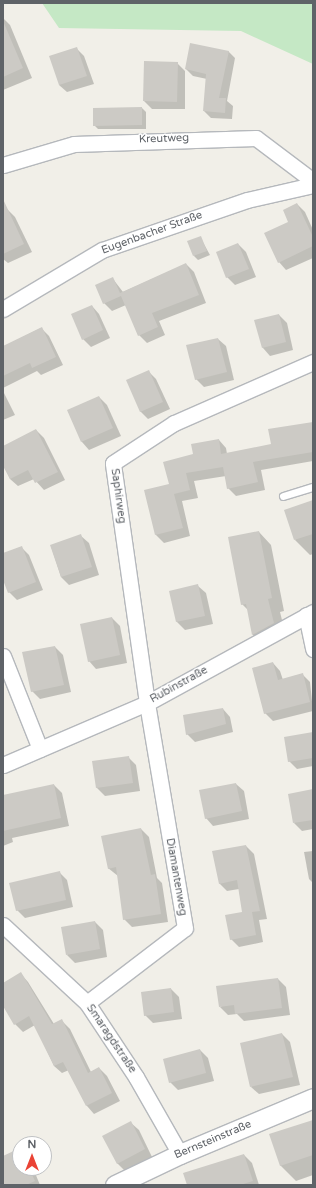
<!DOCTYPE html>
<meta charset="utf-8">
<style>
body{margin:0}
#map{position:relative;width:316px;height:1188px;overflow:hidden;background:#f1efe8;font-family:"Varela Round",sans-serif}
div>[style]{position:absolute}
.green>*{inset:0;background:#c5e8c5}
.shadow>*{inset:0;background:#0003}
.building>*{inset:0;background:#cccac5}
.roads{filter:drop-shadow(1px 0 #b5b8bc) drop-shadow(-1px 0 #b5b8bc) drop-shadow(0 1px #b5b8bc) drop-shadow(0 -1px #b5b8bc)}
.service>*{height:7px;margin:-3.5px;padding:0 3.5px;transform-origin:3.5px;border-radius:3.5px;background:#fff}
.minor>*{height:15px;margin:-7.5px;padding:0 7.5px;transform-origin:7.5px;border-radius:7.5px;background:#fff}
.tertiary>*{height:19px;margin:-9.5px;padding:0 9.5px;transform-origin:9.5px;border-radius:9.5px;background:#fff}
span{translate:-50% -50%;white-space:nowrap;text-align:center;line-height:1.15;-webkit-text-stroke:3px #fff;paint-order:stroke}
.street-label{font-size:11px;color:#5f6368}
.frame{position:absolute;inset:0;border:4px solid #5f6368;pointer-events:none}
.north{position:absolute;left:12px;top:1136px;width:40px;height:40px;box-sizing:border-box;background:#fff;border:1px solid #bfc1c3;border-radius:50%;rotate:0deg;font-size:11px;font-weight:700;line-height:16px;text-align:center;color:#5f6368}
.north::after{content:'';display:block;margin:auto;width:14px;height:18px;background:#ea4335;clip-path:polygon(50% 0,100% 100%,50% 72%,0 100%)}
</style>
<div id="map">
<div class="green">
<i style="clip-path:polygon(42px 3px,313px 3px,313px 64px,241px 31px,59px 28px)"></i>
</div>
<div class="shadow">
<i style="clip-path:polygon(3px 18px,10px 25px,32px 78px,3px 90px)"></i>
<i style="clip-path:polygon(76px 48px,84px 56px,94px 84px,67px 92px,59px 85px)"></i>
<i style="clip-path:polygon(228px 51px,235px 58px,227px 101px,233px 106px,232px 119px,211px 118px,204px 111px,207px 79px,193px 76px,186px 69px)"></i>
<i style="clip-path:polygon(177px 63px,185px 71px,185px 109px,152px 109px,144px 101px)"></i>
<i style="clip-path:polygon(142px 108px,146px 112px,146px 129px,98px 129px,94px 125px)"></i>
<i style="clip-path:polygon(297px 204px,305px 212px,313px 230px,313px 258px,286px 270px,279px 262px)"></i>
<i style="clip-path:polygon(7px 209px,15px 217px,32px 252px,8px 263px,3px 259px,3px 211px)"></i>
<i style="clip-path:polygon(200px 237px,210px 255px,198px 260px,194px 256px)"></i>
<i style="clip-path:polygon(238px 244px,246px 252px,256px 277px,235px 285px,227px 277px)"></i>
<i style="clip-path:polygon(186px 264px,194px 272px,206px 303px,159px 321px,165px 335px,147px 343px,139px 335px,126px 305px,112px 311px,104px 303px,113px 279px,123px 292px)"></i>
<i style="clip-path:polygon(92px 306px,99px 314px,110px 338px,91px 347px,83px 339px)"></i>
<i style="clip-path:polygon(279px 315px,287px 323px,293px 350px,270px 356px,263px 348px,256px 321px)"></i>
<i style="clip-path:polygon(41px 328px,49px 336px,63px 365px,41px 375px,37px 371px,3px 388px,3px 347px)"></i>
<i style="clip-path:polygon(218px 339px,226px 346px,234px 380px,204px 387px,196px 379px)"></i>
<i style="clip-path:polygon(148px 371px,156px 379px,170px 409px,148px 419px,140px 411px)"></i>
<i style="clip-path:polygon(3px 391px,15px 415px,3px 420px)"></i>
<i style="clip-path:polygon(99px 397px,107px 405px,121px 436px,89px 450px,82px 442px,68px 411px)"></i>
<i style="clip-path:polygon(313px 423px,313px 461px,261px 470px,265px 490px,236px 496px,228px 488px,226px 476px,194px 481px,198px 498px,182px 501px,190px 536px,164px 543px,156px 535px,145px 491px,170px 485px,194px 455px,219px 440px,226px 448px,227px 454px,272px 445px)"></i>
<i style="clip-path:polygon(36px 430px,44px 438px,65px 480px,44px 490px,34px 479px,18px 486px,10px 479px,3px 464px,3px 447px)"></i>
<i style="clip-path:polygon(313px 503px,313px 554px,310px 555px,295px 540px)"></i>
<i style="clip-path:polygon(259px 532px,271px 545px,284px 611px,280px 612px,286px 636px,265px 647px,253px 635px,249px 611px,242px 604px)"></i>
<i style="clip-path:polygon(81px 536px,89px 543px,99px 575px,69px 585px,61px 577px,51px 546px)"></i>
<i style="clip-path:polygon(21px 547px,29px 555px,43px 590px,17px 600px,9px 592px,3px 578px,3px 554px)"></i>
<i style="clip-path:polygon(198px 586px,206px 593px,213px 624px,185px 630px,177px 622px,170px 592px)"></i>
<i style="clip-path:polygon(112px 618px,120px 626px,127px 663px,96px 669px,89px 661px)"></i>
<i style="clip-path:polygon(55px 647px,63px 655px,71px 692px,40px 699px,32px 691px)"></i>
<i style="clip-path:polygon(273px 663px,280px 671px,283px 680px,302px 674px,310px 682px,313px 711px,273px 721px,265px 713px)"></i>
<i style="clip-path:polygon(223px 709px,230px 717px,233px 732px,195px 742px,187px 734px)"></i>
<i style="clip-path:polygon(313px 733px,313px 766px,297px 769px,289px 761px)"></i>
<i style="clip-path:polygon(128px 757px,136px 765px,140px 791px,105px 796px,97px 788px,94px 762px)"></i>
<i style="clip-path:polygon(236px 784px,244px 791px,249px 819px,213px 826px,206px 818px)"></i>
<i style="clip-path:polygon(54px 785px,62px 793px,69px 826px,12px 838px,13px 842px,3px 846px,3px 805px)"></i>
<i style="clip-path:polygon(313px 790px,313px 829px,302px 831px,294px 823px)"></i>
<i style="clip-path:polygon(141px 829px,149px 837px,157px 878px,162px 883px,168px 922px,132px 927px,124px 919px,118px 876px,108px 868px)"></i>
<i style="clip-path:polygon(246px 846px,254px 854px,267px 919px,259px 920px,263px 942px,239px 947px,231px 939px,243px 913px,239px 889px,227px 891px,219px 883px)"></i>
<i style="clip-path:polygon(313px 851px,313px 883px,309px 879px,304px 852px)"></i>
<i style="clip-path:polygon(59px 872px,67px 880px,73px 907px,25px 918px,17px 910px)"></i>
<i style="clip-path:polygon(95px 922px,103px 930px,107px 957px,75px 963px,67px 955px)"></i>
<i style="clip-path:polygon(21px 974px,28px 982px,54px 1024px,62px 1021px,70px 1029px,91px 1072px,99px 1068px,107px 1076px,120px 1101px,94px 1114px,87px 1106px,69px 1070px,62px 1073px,54px 1066px,35px 1025px,23px 1032px,15px 1024px,3px 1004px,3px 984px)"></i>
<i style="clip-path:polygon(278px 979px,286px 987px,290px 1015px,244px 1021px,237px 1014px,228px 1015px,220px 1007px)"></i>
<i style="clip-path:polygon(171px 989px,179px 997px,182px 1019px,153px 1023px,145px 1015px)"></i>
<i style="clip-path:polygon(282px 1034px,290px 1042px,300px 1085px,259px 1094px,251px 1087px)"></i>
<i style="clip-path:polygon(200px 1050px,208px 1058px,214px 1081px,178px 1090px,170px 1082px)"></i>
<i style="clip-path:polygon(313px 1121px,313px 1175px,296px 1181px,280px 1165px)"></i>
<i style="clip-path:polygon(131px 1123px,139px 1130px,152px 1157px,125px 1171px,117px 1163px)"></i>
<i style="clip-path:polygon(20px 1149px,20px 1168px,33px 1168px,40px 1185px,3px 1185px,3px 1157px)"></i>
<i style="clip-path:polygon(244px 1155px,252px 1163px,259px 1185px,188px 1185px)"></i>
</div>
<div class="building">
<i style="clip-path:polygon(3px 21px,23px 68px,3px 77px)"></i>
<i style="clip-path:polygon(190px 43px,229px 51px,219px 98px,226px 98px,225px 113px,203px 111px,206px 74px,185px 69px)"></i>
<i style="clip-path:polygon(77px 47px,87px 76px,59px 85px,49px 56px)"></i>
<i style="clip-path:polygon(144px 61px,178px 62px,177px 102px,143px 101px)"></i>
<i style="clip-path:polygon(142px 107px,142px 125px,93px 126px,93px 108px)"></i>
<i style="clip-path:polygon(3px 199px,24px 244px,3px 254px)"></i>
<i style="clip-path:polygon(297px 203px,313px 237px,313px 246px,278px 263px,264px 233px,288px 222px,283px 210px)"></i>
<i style="clip-path:polygon(201px 236px,207px 251px,193px 256px,187px 241px)"></i>
<i style="clip-path:polygon(238px 243px,249px 269px,226px 278px,216px 252px)"></i>
<i style="clip-path:polygon(186px 263px,199px 295px,152px 313px,158px 327px,138px 336px,121px 296px,103px 304px,95px 285px,113px 277px,120px 293px)"></i>
<i style="clip-path:polygon(92px 305px,103px 330px,82px 340px,71px 314px)"></i>
<i style="clip-path:polygon(279px 314px,286px 342px,262px 348px,254px 320px)"></i>
<i style="clip-path:polygon(42px 327px,56px 357px,32px 368px,30px 363px,3px 376px,3px 346px)"></i>
<i style="clip-path:polygon(218px 338px,227px 372px,195px 380px,186px 345px)"></i>
<i style="clip-path:polygon(149px 370px,163px 402px,140px 412px,126px 380px)"></i>
<i style="clip-path:polygon(99px 396px,113px 428px,81px 442px,67px 410px)"></i>
<i style="clip-path:polygon(313px 422px,313px 452px,253px 462px,258px 482px,227px 489px,223px 467px,186px 473px,190px 490px,174px 494px,183px 528px,155px 535px,144px 490px,169px 484px,163px 462px,193px 454px,191px 444px,219px 439px,221px 454px,271px 444px,268px 429px)"></i>
<i style="clip-path:polygon(36px 429px,58px 472px,35px 483px,28px 470px,10px 479px,3px 466px,3px 446px)"></i>
<i style="clip-path:polygon(313px 500px,313px 534px,294px 540px,284px 510px)"></i>
<i style="clip-path:polygon(259px 531px,272px 598px,268px 599px,274px 623px,252px 635px,246px 604px,241px 605px,228px 537px)"></i>
<i style="clip-path:polygon(81px 534px,92px 567px,61px 577px,50px 545px)"></i>
<i style="clip-path:polygon(22px 546px,36px 582px,8px 593px,3px 580px,3px 553px)"></i>
<i style="clip-path:polygon(198px 584px,205px 616px,176px 622px,169px 591px)"></i>
<i style="clip-path:polygon(112px 617px,120px 655px,88px 662px,80px 624px)"></i>
<i style="clip-path:polygon(55px 646px,64px 685px,31px 692px,22px 652px)"></i>
<i style="clip-path:polygon(273px 662px,278px 680px,303px 673px,310px 702px,264px 714px,252px 668px)"></i>
<i style="clip-path:polygon(223px 708px,226px 724px,186px 735px,183px 715px)"></i>
<i style="clip-path:polygon(313px 732px,313px 758px,288px 762px,284px 737px)"></i>
<i style="clip-path:polygon(129px 756px,133px 783px,96px 788px,92px 761px)"></i>
<i style="clip-path:polygon(236px 783px,242px 811px,205px 819px,199px 790px)"></i>
<i style="clip-path:polygon(54px 784px,61px 818px,3px 831px,3px 795px)"></i>
<i style="clip-path:polygon(313px 789px,313px 820px,293px 823px,288px 794px)"></i>
<i style="clip-path:polygon(141px 828px,151px 875px,155px 874px,161px 914px,123px 920px,116px 867px,108px 869px,101px 836px)"></i>
<i style="clip-path:polygon(246px 845px,260px 911px,252px 912px,256px 935px,230px 940px,225px 915px,242px 912px,237px 880px,219px 884px,212px 851px)"></i>
<i style="clip-path:polygon(60px 871px,66px 900px,16px 911px,9px 883px)"></i>
<i style="clip-path:polygon(95px 921px,100px 949px,66px 955px,61px 927px)"></i>
<i style="clip-path:polygon(21px 972px,52px 1024px,62px 1019px,88px 1073px,99px 1067px,112px 1093px,86px 1106px,63px 1062px,54px 1066px,29px 1016px,14px 1025px,3px 1006px,3px 983px)"></i>
<i style="clip-path:polygon(278px 978px,282px 1008px,235px 1014px,234px 1005px,219px 1007px,216px 986px)"></i>
<i style="clip-path:polygon(171px 988px,174px 1012px,144px 1016px,141px 992px)"></i>
<i style="clip-path:polygon(282px 1033px,293px 1077px,250px 1087px,240px 1043px)"></i>
<i style="clip-path:polygon(200px 1049px,206px 1073px,169px 1083px,163px 1059px)"></i>
<i style="clip-path:polygon(313px 1120px,313px 1155px,280px 1166px,269px 1134px)"></i>
<i style="clip-path:polygon(131px 1121px,145px 1149px,117px 1164px,102px 1136px)"></i>
<i style="clip-path:polygon(20px 1148px,20px 1168px,29px 1168px,35px 1181px,26px 1185px,3px 1185px,3px 1156px)"></i>
<i style="clip-path:polygon(244px 1154px,253px 1181px,240px 1185px,187px 1185px,183px 1173px)"></i>
</div>
<div class="roads">
<div class="service">
<i style="left:283px;top:496px;width:31px;rotate:-17deg"></i>
</div>
<div class="minor">
<i style="left:3px;top:165px;width:74px;rotate:-16.5deg"></i>
<i style="left:74px;top:144px;width:182px;rotate:-1.9deg"></i>
<i style="left:256px;top:138px;width:71px;rotate:37deg"></i>
<i style="left:3px;top:309px;width:115px;rotate:-30.8deg"></i>
<i style="left:102px;top:250px;width:153px;rotate:-19deg"></i>
<i style="left:247px;top:200px;width:68px;rotate:-12.8deg"></i>
<i style="left:306px;top:615px;width:35px;rotate:78deg"></i>
<i style="left:3px;top:656px;width:100px;rotate:68.3deg"></i>
<i style="left:3px;top:765px;width:157px;rotate:-23.3deg"></i>
<i style="left:147px;top:703px;width:189px;rotate:-28.7deg"></i>
<i style="left:3px;top:925px;width:115px;rotate:42.9deg"></i>
<i style="left:87px;top:1003px;width:89px;rotate:56.5deg"></i>
<i style="left:136px;top:1077px;width:89px;rotate:60.3deg"></i>
<i style="left:87px;top:1003px;width:123px;rotate:-37.4deg"></i>
<i style="left:185px;top:928px;width:228px;rotate:-99.6deg"></i>
<i style="left:147px;top:703px;width:242px;rotate:-98.1deg"></i>
<i style="left:113px;top:463px;width:73px;rotate:-33.3deg"></i>
<i style="left:174px;top:423px;width:152px;rotate:-23.7deg"></i>
</div>
<div class="tertiary">
<i style="left:115px;top:1185px;width:72px;rotate:-25.5deg"></i>
<i style="left:180px;top:1154px;width:144px;rotate:-22.8deg"></i>
</div>
</div>
<div class="street-label">
<span style="left:164px;top:139px;rotate:-2deg">Kreutweg</span>
<span style="left:152px;top:233px;rotate:-20deg">Eugenbacher Straße</span>
<span style="left:118px;top:496px;rotate:82deg">Saphirweg</span>
<span style="left:179px;top:685px;rotate:-29deg">Rubinstraße</span>
<span style="left:176px;top:877px;rotate:80deg">Diamantenweg</span>
<span style="left:111px;top:1039px;rotate:56deg">Smaragdstraße</span>
<span style="left:213px;top:1140px;rotate:-23deg">Bernsteinstraße</span>
</div>
<div class="frame"></div>
<div class="north">N</div>
</div>
